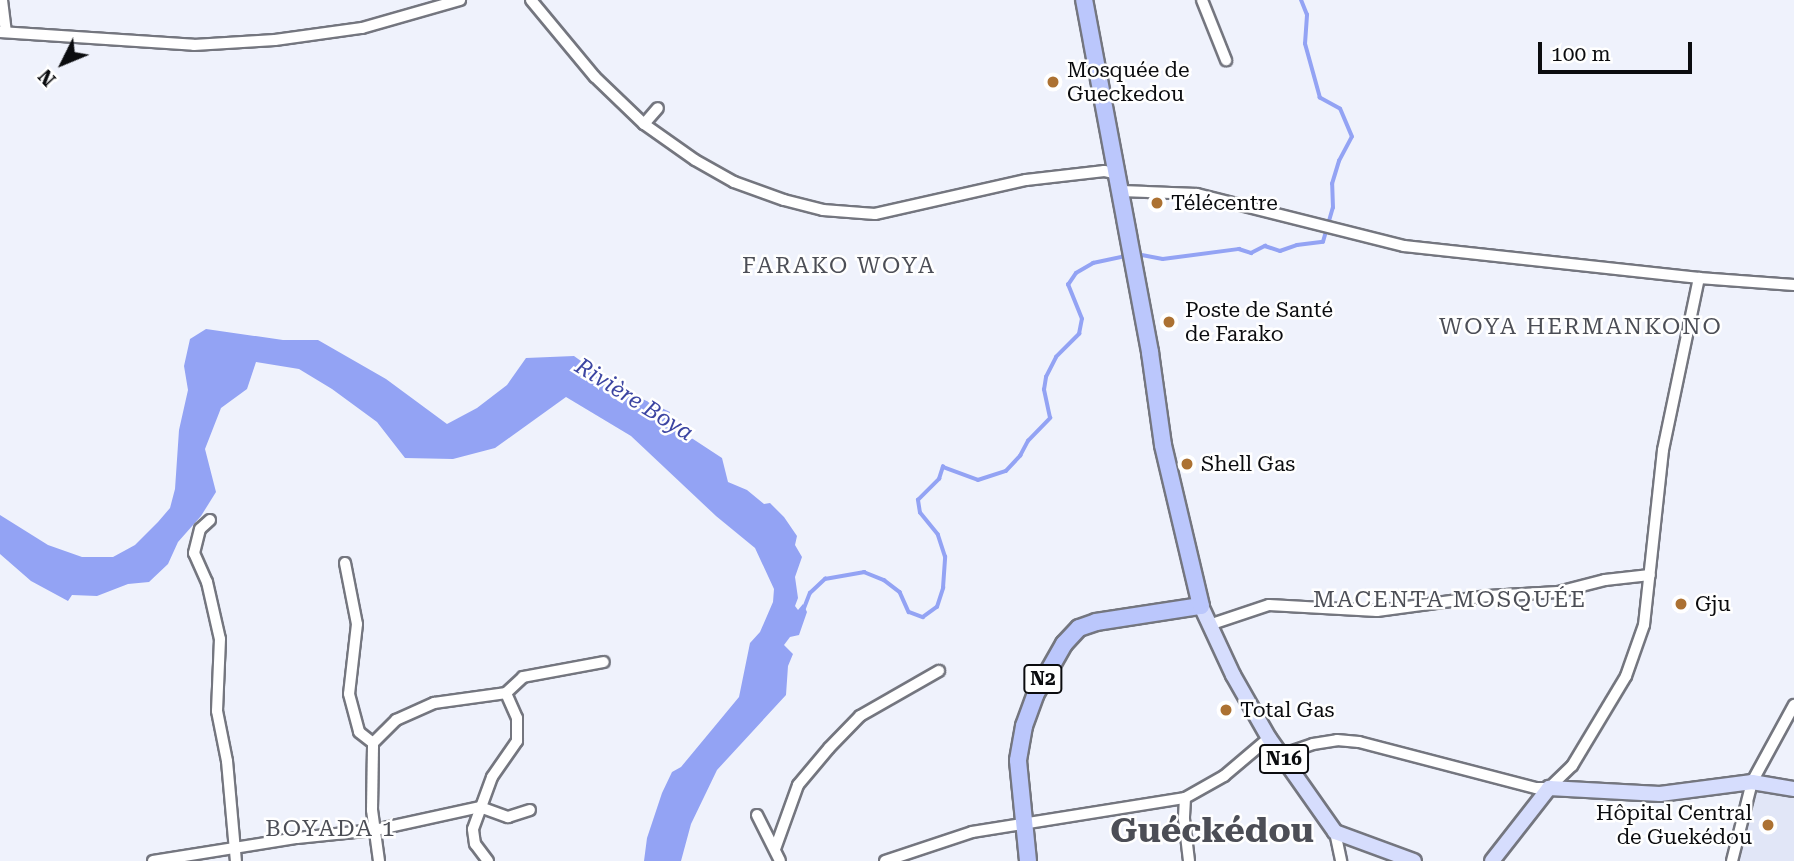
<!DOCTYPE html>
<meta charset="utf-8">
<style>
body{margin:0}
#map{position:relative;width:1794px;height:861px;overflow:hidden;background:#eff2fc;font-family:"Roboto Serif",serif}
div>[style]{position:absolute}
.built>*{inset:0;background:#e1e6f7}
.water>*{inset:0;background:#93a3f4}
.stream>*{height:3.5px;margin:-1.75px;padding:0 1.75px;transform-origin:1.75px;border-radius:1.75px;background:#93a3f4}
.roads{filter:drop-shadow(2px 0 #74767f) drop-shadow(-2px 0 #74767f) drop-shadow(0 2px #74767f) drop-shadow(0 -2px #74767f)}
.minor>*{height:10px;margin:-5px;padding:0 5px;transform-origin:5px;border-radius:5px;background:#fff}
.major>*{height:14px;margin:-7px;padding:0 7px;transform-origin:7px;border-radius:7px;background:#d6ddfd}
.highway>*{height:16px;margin:-8px;padding:0 8px;transform-origin:8px;border-radius:8px;background:#bbc7fc}
.dots>*{width:19px;height:19px;translate:-50% -50%;box-sizing:border-box;border:4px solid #fff;border-radius:50%}
span{translate:-50% -50%;white-space:nowrap;text-align:center;line-height:1.15;-webkit-text-stroke:5px #fff;paint-order:stroke}
.shield-label span{padding:2px 5px;background:#fff;border:2px solid;border-radius:5px;-webkit-text-stroke-width:0}
.shield-label{font-size:19px;color:#0b0c0f;font-weight:700}
.poi-label{font-size:21px;color:#0b0c0f}
.left{translate:0 -50%;text-align:left}
.right{translate:-100% -50%;text-align:right}
.neighbourhood-label{font-size:23px;color:#4c4e56;letter-spacing:2px}
.water-label{font-size:23px;color:#3c45a2;font-style:italic}
.town-label{font-size:35px;color:#4c4e56;font-weight:700}
.north{position:absolute;left:28px;top:28px;width:70px;height:70px;-webkit-text-stroke:5px #fff;paint-order:stroke;rotate:227deg;font-size:19px;font-weight:700;line-height:28px;text-align:center;color:#0b0c0f}
.north::after{content:'';display:block;margin:auto;width:24px;height:32px;background:#0b0c0f;clip-path:polygon(50% 0,100% 100%,50% 72%,0 100%)}
.scale{position:absolute;left:1538px;top:42px;width:154px;height:32px;box-sizing:border-box;border:4px solid #0b0c0f;border-top:0;padding-left:9px;font-size:21px;line-height:24px;white-space:nowrap;color:#0b0c0f;-webkit-text-stroke:5px #fff;paint-order:stroke}
</style>
<div id="map">
<div class="built">
<i style="clip-path:polygon(1752px 782px,1794px 789px,1794px 861px,1732px 861px)"></i>
</div>
<div class="water">
<i style="clip-path:polygon(206px 329px,283px 340px,318px 340px,386px 379px,447px 424px,477px 408px,507px 385px,526px 358px,574px 356px,617px 387px,670px 412px,665px 426px,693px 439px,722px 458px,728px 482px,747px 490px,764px 504px,770px 503px,784px 517px,797px 536px,795px 545px,802px 557px,795px 577px,798px 598px,795px 606px,798px 610px,803px 604px,807px 612px,799px 635px,790px 637px,784px 645px,793px 654px,788px 666px,786px 695px,717px 770px,691px 824px,681px 861px,644px 861px,647px 838px,662px 793px,672px 772px,681px 767px,739px 697px,750px 643px,760px 632px,773px 602px,774px 589px,755px 548px,716px 516px,631px 436px,566px 397px,495px 448px,453px 459px,405px 458px,377px 422px,332px 389px,299px 369px,256px 362px,247px 389px,221px 408px,205px 449px,216px 492px,201px 516px,178px 542px,168px 564px,149px 582px,128px 584px,97px 596px,72px 595px,68px 601px,31px 581px,0 554px,0 515px,48px 545px,82px 557px,113px 557px,135px 545px,158px 522px,170px 508px,175px 489px,179px 430px,188px 390px,184px 366px,190px 339px)"></i>
</div>
<div class="stream">
<i style="left:1137px;top:254px;width:26px;rotate:11deg"></i>
<i style="left:1163px;top:259px;width:77px;rotate:-7.5deg"></i>
<i style="left:1239px;top:249px;width:13px;rotate:18deg"></i>
<i style="left:1251px;top:253px;width:16px;rotate:-27deg"></i>
<i style="left:1265px;top:246px;width:16px;rotate:18deg"></i>
<i style="left:1280px;top:251px;width:18px;rotate:-19deg"></i>
<i style="left:1297px;top:245px;width:26px;rotate:-7deg"></i>
<i style="left:1323px;top:242px;width:35px;rotate:-74deg"></i>
<i style="left:1333px;top:208px;width:24px;rotate:-92deg"></i>
<i style="left:1332px;top:184px;width:24px;rotate:-73deg"></i>
<i style="left:1339px;top:161px;width:27px;rotate:-62deg"></i>
<i style="left:1352px;top:137px;width:30px;rotate:-113deg"></i>
<i style="left:1340px;top:109px;width:23px;rotate:-151deg"></i>
<i style="left:1320px;top:98px;width:56px;rotate:-105.5deg"></i>
<i style="left:1305px;top:44px;width:29px;rotate:-86deg"></i>
<i style="left:1307px;top:15px;width:16px;rotate:-112deg"></i>
<i style="left:803px;top:611px;width:19px;rotate:-69deg"></i>
<i style="left:810px;top:593px;width:21px;rotate:-43deg"></i>
<i style="left:825px;top:579px;width:40px;rotate:-10deg"></i>
<i style="left:864px;top:572px;width:22px;rotate:22deg"></i>
<i style="left:884px;top:580px;width:20px;rotate:37deg"></i>
<i style="left:900px;top:592px;width:22px;rotate:66deg"></i>
<i style="left:909px;top:612px;width:15px;rotate:20deg"></i>
<i style="left:923px;top:617px;width:17px;rotate:-36deg"></i>
<i style="left:937px;top:607px;width:20px;rotate:-72deg"></i>
<i style="left:943px;top:588px;width:31px;rotate:-86deg"></i>
<i style="left:945px;top:557px;width:23px;rotate:-108deg"></i>
<i style="left:938px;top:535px;width:28px;rotate:-129deg"></i>
<i style="left:920px;top:513px;width:13px;rotate:-99deg"></i>
<i style="left:918px;top:500px;width:30px;rotate:-45deg"></i>
<i style="left:939px;top:479px;width:13px;rotate:-72deg"></i>
<i style="left:943px;top:467px;width:37px;rotate:20deg"></i>
<i style="left:978px;top:480px;width:29px;rotate:-18deg"></i>
<i style="left:1006px;top:471px;width:21px;rotate:-47deg"></i>
<i style="left:1020px;top:456px;width:17px;rotate:-62deg"></i>
<i style="left:1028px;top:441px;width:32px;rotate:-46deg"></i>
<i style="left:1050px;top:418px;width:29px;rotate:-102deg"></i>
<i style="left:1044px;top:390px;width:13px;rotate:-81deg"></i>
<i style="left:1046px;top:377px;width:22px;rotate:-63deg"></i>
<i style="left:1056px;top:357px;width:33px;rotate:-45deg"></i>
<i style="left:1079px;top:334px;width:15px;rotate:-79deg"></i>
<i style="left:1082px;top:319px;width:37px;rotate:-112deg"></i>
<i style="left:1068px;top:285px;width:14px;rotate:-56deg"></i>
<i style="left:1076px;top:273px;width:20px;rotate:-30deg"></i>
<i style="left:1093px;top:263px;width:34px;rotate:-12deg"></i>
</div>
<div class="roads">
<div class="minor">
<i style="left:2px;top:0;width:32px;rotate:83deg"></i>
<i style="left:531px;top:0;width:100px;rotate:50.3deg"></i>
<i style="left:595px;top:77px;width:68px;rotate:43.8deg"></i>
<i style="left:644px;top:124px;width:62px;rotate:35.2deg"></i>
<i style="left:695px;top:160px;width:45px;rotate:29.4deg"></i>
<i style="left:734px;top:182px;width:53px;rotate:19.8deg"></i>
<i style="left:784px;top:200px;width:40px;rotate:14.4deg"></i>
<i style="left:823px;top:210px;width:52px;rotate:4.4deg"></i>
<i style="left:875px;top:214px;width:155px;rotate:-12.7deg"></i>
<i style="left:1026px;top:180px;width:79px;rotate:-6.6deg"></i>
<i style="left:1104px;top:171px;width:13px;rotate:13deg"></i>
<i style="left:1202px;top:0;width:65px;rotate:68.2deg"></i>
<i style="left:0;top:32px;width:194px;rotate:3.8deg"></i>
<i style="left:194px;top:45px;width:81px;rotate:-3.5deg"></i>
<i style="left:275px;top:40px;width:88px;rotate:-7.9deg"></i>
<i style="left:362px;top:28px;width:102px;rotate:-15.9deg"></i>
<i style="left:644px;top:124px;width:21px;rotate:-49deg"></i>
<i style="left:1121px;top:191px;width:76px;rotate:2.3deg"></i>
<i style="left:1197px;top:194px;width:213px;rotate:14.1deg"></i>
<i style="left:1404px;top:246px;width:297px;rotate:6.2deg"></i>
<i style="left:1699px;top:278px;width:95px;rotate:4.2deg"></i>
<i style="left:210px;top:520px;width:13px;rotate:138deg"></i>
<i style="left:200px;top:529px;width:25px;rotate:104deg"></i>
<i style="left:194px;top:553px;width:32px;rotate:66deg"></i>
<i style="left:207px;top:582px;width:58px;rotate:77.2deg"></i>
<i style="left:220px;top:639px;width:72px;rotate:92.4deg"></i>
<i style="left:217px;top:711px;width:51px;rotate:78.7deg"></i>
<i style="left:227px;top:761px;width:100px;rotate:84.9deg"></i>
<i style="left:345px;top:563px;width:62px;rotate:78.9deg"></i>
<i style="left:357px;top:624px;width:70px;rotate:96.5deg"></i>
<i style="left:349px;top:694px;width:39px;rotate:75deg"></i>
<i style="left:359px;top:732px;width:18px;rotate:38deg"></i>
<i style="left:1209px;top:625px;width:63px;rotate:-18.4deg"></i>
<i style="left:1269px;top:605px;width:108px;rotate:3.2deg"></i>
<i style="left:1377px;top:611px;width:112px;rotate:-7.7deg"></i>
<i style="left:1488px;top:596px;width:70px;rotate:-3.3deg"></i>
<i style="left:1558px;top:592px;width:49px;rotate:-14.3deg"></i>
<i style="left:1605px;top:580px;width:45px;rotate:-6.3deg"></i>
<i style="left:1281px;top:755px;width:34px;rotate:-19deg"></i>
<i style="left:1313px;top:744px;width:24px;rotate:-9deg"></i>
<i style="left:1337px;top:740px;width:22px;rotate:5deg"></i>
<i style="left:1359px;top:742px;width:183px;rotate:14.6deg"></i>
<i style="left:1536px;top:788px;width:13px"></i>
<i style="left:1549px;top:788px;width:32px;rotate:-44deg"></i>
<i style="left:1572px;top:766px;width:105px;rotate:-59deg"></i>
<i style="left:1626px;top:676px;width:54px;rotate:-70.6deg"></i>
<i style="left:1644px;top:625px;width:176px;rotate:-83.8deg"></i>
<i style="left:1663px;top:450px;width:176px;rotate:-78.2deg"></i>
<i style="left:1185px;top:798px;width:21px;rotate:93deg"></i>
<i style="left:1184px;top:819px;width:42px;rotate:83.2deg"></i>
<i style="left:757px;top:815px;width:51px;rotate:63.4deg"></i>
<i style="left:1335px;top:832px;width:30px;rotate:78deg"></i>
<i style="left:775px;top:849px;width:68px;rotate:-70.2deg"></i>
<i style="left:798px;top:785px;width:48px;rotate:-50deg"></i>
<i style="left:829px;top:748px;width:45px;rotate:-45.9deg"></i>
<i style="left:860px;top:716px;width:91px;rotate:-29.7deg"></i>
<i style="left:153px;top:861px;width:146px;rotate:-9.1deg"></i>
<i style="left:297px;top:838px;width:78px;rotate:-5.9deg"></i>
<i style="left:375px;top:830px;width:107px;rotate:-12.4deg"></i>
<i style="left:480px;top:807px;width:30px;rotate:20deg"></i>
<i style="left:508px;top:817px;width:23px;rotate:-18deg"></i>
<i style="left:379px;top:861px;width:51px;rotate:-97.8deg"></i>
<i style="left:372px;top:810px;width:67px;rotate:-89.1deg"></i>
<i style="left:373px;top:743px;width:33px;rotate:-45deg"></i>
<i style="left:396px;top:720px;width:42px;rotate:-24.1deg"></i>
<i style="left:434px;top:703px;width:73px;rotate:-7.9deg"></i>
<i style="left:488px;top:861px;width:21px;rotate:-127deg"></i>
<i style="left:475px;top:844px;width:15px;rotate:-98deg"></i>
<i style="left:473px;top:829px;width:55px;rotate:-69.9deg"></i>
<i style="left:492px;top:777px;width:44px;rotate:-55.2deg"></i>
<i style="left:517px;top:741px;width:23px;rotate:-90deg"></i>
<i style="left:517px;top:718px;width:27px;rotate:-114deg"></i>
<i style="left:506px;top:693px;width:23px;rotate:-43deg"></i>
<i style="left:523px;top:677px;width:82px;rotate:-10.5deg"></i>
<i style="left:885px;top:861px;width:92px;rotate:-18.4deg"></i>
<i style="left:972px;top:832px;width:216px;rotate:-9.1deg"></i>
<i style="left:1185px;top:798px;width:45px;rotate:-29.4deg"></i>
<i style="left:1224px;top:776px;width:59px;rotate:-40.2deg"></i>
<i style="left:1732px;top:861px;width:81px;rotate:-75.8deg"></i>
<i style="left:1752px;top:782px;width:88px;rotate:-61.4deg"></i>
</div>
<div class="major">
<i style="left:1201px;top:606px;width:76px;rotate:65.1deg"></i>
<i style="left:1233px;top:675px;width:73px;rotate:60.3deg"></i>
<i style="left:1269px;top:738px;width:115px;rotate:54.9deg"></i>
<i style="left:1335px;top:832px;width:84px;rotate:20.2deg"></i>
<i style="left:1492px;top:861px;width:93px;rotate:-52deg"></i>
<i style="left:1549px;top:788px;width:111px;rotate:3.1deg"></i>
<i style="left:1660px;top:794px;width:93px;rotate:-7.4deg"></i>
<i style="left:1752px;top:782px;width:43px;rotate:9.5deg"></i>
</div>
<div class="highway">
<i style="left:1028px;top:861px;width:101px;rotate:-95.7deg"></i>
<i style="left:1018px;top:760px;width:35px;rotate:-80deg"></i>
<i style="left:1024px;top:726px;width:33px;rotate:-70deg"></i>
<i style="left:1035px;top:695px;width:59px;rotate:-60.4deg"></i>
<i style="left:1064px;top:644px;width:22px;rotate:-47deg"></i>
<i style="left:1079px;top:628px;width:18px;rotate:-19deg"></i>
<i style="left:1096px;top:622px;width:106px;rotate:-8.7deg"></i>
<i style="left:1201px;top:606px;width:165px;rotate:-103.3deg"></i>
<i style="left:1163px;top:445px;width:94px;rotate:-98deg"></i>
<i style="left:1150px;top:352px;width:358px;rotate:-100.6deg"></i>
</div>
</div>
<div class="dots">
<i style="left:1053px;top:82px;background:#ac7132"></i>
<i style="left:1157px;top:203px;background:#ac7132"></i>
<i style="left:1169px;top:322px;background:#ac7132"></i>
<i style="left:1187px;top:464px;background:#ac7132"></i>
<i style="left:1681px;top:604px;background:#ac7132"></i>
<i style="left:1226px;top:710px;background:#ac7132"></i>
<i style="left:1768px;top:825px;background:#ac7132"></i>
</div>
<div class="shield-label">
<span style="left:1043px;top:679px">N2</span>
<span style="left:1284px;top:759px">N16</span>
</div>
<div class="poi-label">
<span class="left" style="left:1067px;top:82px">Mosquée de<br>Gueckedou</span>
<span class="left" style="left:1171px;top:203px">Télécentre</span>
<span class="left" style="left:1185px;top:322px">Poste de Santé<br>de Farako</span>
<span class="left" style="left:1201px;top:464px">Shell Gas</span>
<span class="left" style="left:1695px;top:604px">Gju</span>
<span class="left" style="left:1240px;top:710px">Total Gas</span>
<span class="right" style="left:1752px;top:825px">Hôpital Central<br>de Guekédou</span>
</div>
<div class="neighbourhood-label">
<span style="left:839px;top:266px">FARAKO WOYA</span>
<span style="left:1581px;top:327px">WOYA HERMANKONO</span>
<span style="left:1450px;top:600px">MACENTA MOSQUÉE</span>
<span style="left:331px;top:829px">BOYADA 1</span>
</div>
<div class="water-label">
<span style="left:634px;top:400px;rotate:32deg">Rivière Boya</span>
</div>
<div class="town-label">
<span style="left:1212px;top:831px">Guéckédou</span>
</div>
<div class="north">N</div>
<div class="scale">100 m</div>
</div>
